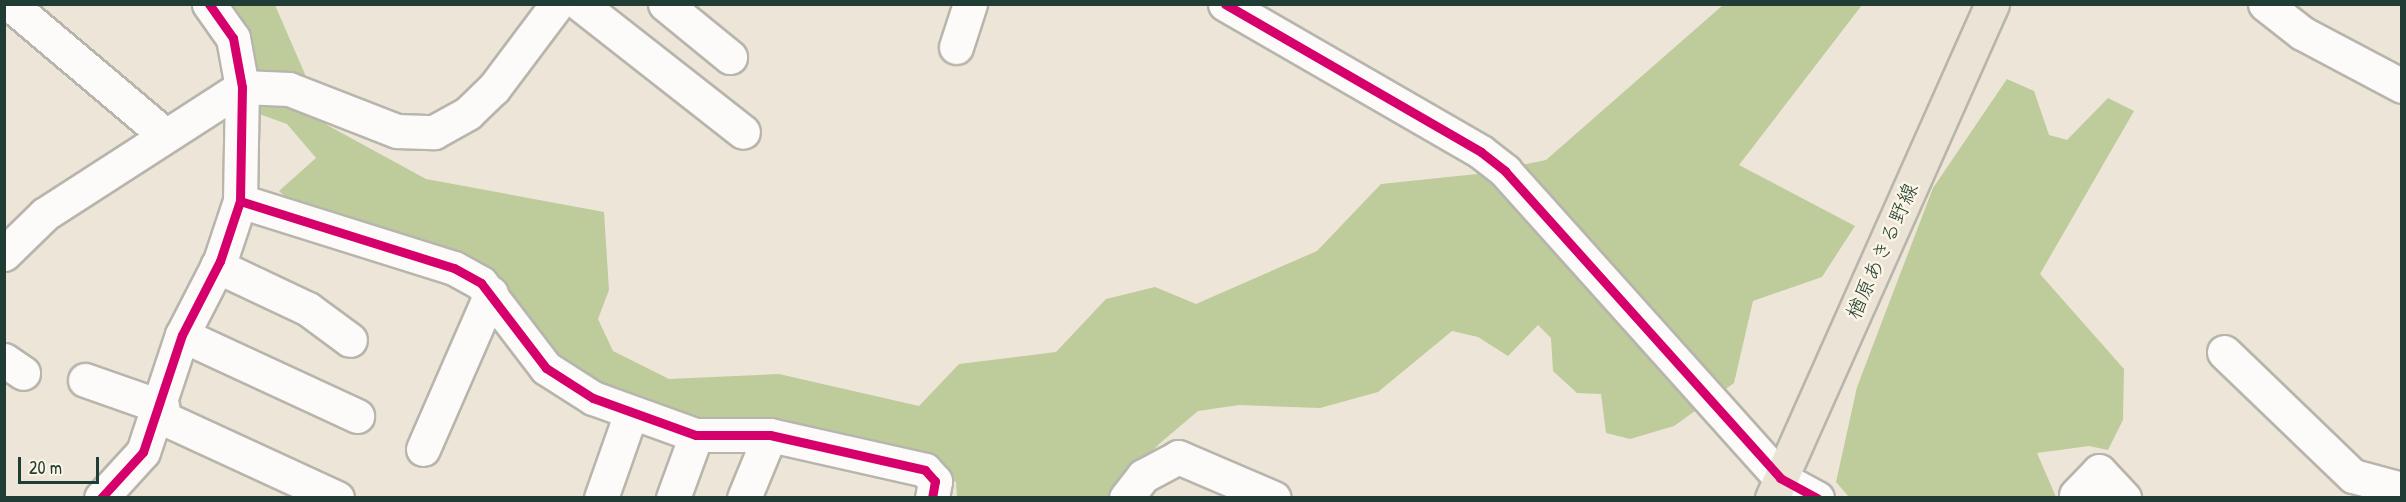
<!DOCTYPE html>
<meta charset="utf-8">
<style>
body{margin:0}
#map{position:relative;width:2406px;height:502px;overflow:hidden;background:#ede6d8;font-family:"Patrick Hand","Klee One",sans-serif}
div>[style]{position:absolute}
.forest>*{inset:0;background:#becb9a}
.roads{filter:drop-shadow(2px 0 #b7b5ac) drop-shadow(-2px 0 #b7b5ac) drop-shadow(0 2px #b7b5ac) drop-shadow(0 -2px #b7b5ac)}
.minor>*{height:33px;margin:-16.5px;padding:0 16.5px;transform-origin:16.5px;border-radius:16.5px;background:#fcfbf9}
.major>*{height:33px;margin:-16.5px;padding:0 16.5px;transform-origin:16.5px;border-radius:16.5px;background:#eae3d6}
.cycleway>*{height:9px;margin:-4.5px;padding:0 4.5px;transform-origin:4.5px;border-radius:4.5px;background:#d6006c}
span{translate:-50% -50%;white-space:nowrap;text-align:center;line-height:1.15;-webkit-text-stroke:5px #fcf5e5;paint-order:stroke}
.street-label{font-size:21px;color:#1f3d34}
.frame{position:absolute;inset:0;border:6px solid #1f3d34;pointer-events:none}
.scale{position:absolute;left:18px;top:457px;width:81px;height:27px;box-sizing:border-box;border:3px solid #1f3d34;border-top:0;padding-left:8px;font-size:18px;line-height:21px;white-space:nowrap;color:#1f3d34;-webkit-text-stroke:4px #fcf5e5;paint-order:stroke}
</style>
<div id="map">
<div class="forest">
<i style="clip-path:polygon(226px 5px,275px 5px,327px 125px,426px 179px,604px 212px,609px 290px,598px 319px,613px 351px,669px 379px,779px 374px,919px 406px,959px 364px,1056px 352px,1106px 299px,1155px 287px,1196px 304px,1317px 251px,1381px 184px,1477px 174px,1546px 160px,1723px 5px,1862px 5px,1739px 165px,1855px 226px,1822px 277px,1753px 301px,1734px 383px,1674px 426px,1630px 439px,1606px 433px,1601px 394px,1577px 393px,1553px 371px,1551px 338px,1538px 325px,1508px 356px,1478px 337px,1452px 331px,1378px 392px,1320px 408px,1239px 405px,1198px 411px,1159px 444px,1110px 497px,957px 497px,956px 482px,818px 434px,705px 424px,568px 382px,467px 263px,308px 217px,279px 191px,316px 158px,287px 124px,259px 114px)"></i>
<i style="clip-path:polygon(2007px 79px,2034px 91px,2049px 135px,2067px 140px,2108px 98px,2134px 111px,2040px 274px,2124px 369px,2123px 420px,2108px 450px,2089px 446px,2037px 453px,2056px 497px,1849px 497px,1836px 482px,1857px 387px,1933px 188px)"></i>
</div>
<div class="roads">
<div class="minor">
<i style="left:10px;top:4px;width:203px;rotate:40.2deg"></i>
<i style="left:580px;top:4px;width:207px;rotate:38.1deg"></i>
<i style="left:665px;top:4px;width:84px;rotate:39.2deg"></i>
<i style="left:1225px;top:4px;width:296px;rotate:30deg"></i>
<i style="left:1481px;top:152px;width:31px;rotate:38deg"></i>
<i style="left:1505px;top:171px;width:412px;rotate:48.1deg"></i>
<i style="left:1780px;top:478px;width:42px;rotate:28.4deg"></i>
<i style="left:2265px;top:4px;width:47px;rotate:38.1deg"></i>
<i style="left:2302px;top:33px;width:113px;rotate:27.9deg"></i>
<i style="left:956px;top:47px;width:45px;rotate:-72deg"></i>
<i style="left:240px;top:201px;width:224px;rotate:17.4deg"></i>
<i style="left:454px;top:268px;width:31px;rotate:29deg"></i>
<i style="left:481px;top:283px;width:107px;rotate:52.6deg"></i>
<i style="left:546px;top:368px;width:56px;rotate:32.6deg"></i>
<i style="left:593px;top:398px;width:109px;rotate:19.8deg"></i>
<i style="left:696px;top:435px;width:74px"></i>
<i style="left:770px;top:435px;width:159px;rotate:12.7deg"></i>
<i style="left:925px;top:470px;width:15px;rotate:48deg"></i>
<i style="left:935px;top:481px;width:17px;rotate:100deg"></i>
<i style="left:4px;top:254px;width:57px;rotate:-44.3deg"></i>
<i style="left:45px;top:214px;width:234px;rotate:-32.8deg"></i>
<i style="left:242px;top:87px;width:47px;rotate:2.4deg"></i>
<i style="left:289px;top:89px;width:116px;rotate:21.3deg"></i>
<i style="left:397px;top:131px;width:37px;rotate:2deg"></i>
<i style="left:434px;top:132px;width:39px;rotate:-29deg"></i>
<i style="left:468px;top:113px;width:36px;rotate:-44deg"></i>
<i style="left:494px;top:88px;width:105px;rotate:-53.1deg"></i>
<i style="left:217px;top:266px;width:101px;rotate:25.3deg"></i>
<i style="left:308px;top:309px;width:52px;rotate:36.4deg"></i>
<i style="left:182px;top:335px;width:193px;rotate:24.8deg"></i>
<i style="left:2224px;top:352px;width:179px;rotate:43.9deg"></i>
<i style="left:2353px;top:476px;width:51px;rotate:14.9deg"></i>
<i style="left:4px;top:360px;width:23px;rotate:34deg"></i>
<i style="left:85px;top:380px;width:82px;rotate:19.3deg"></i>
<i style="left:159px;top:416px;width:196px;rotate:24.7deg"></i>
<i style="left:423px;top:449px;width:170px;rotate:-66.4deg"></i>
<i style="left:2076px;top:495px;width:33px;rotate:-46deg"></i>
<i style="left:2099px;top:471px;width:37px;rotate:47deg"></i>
<i style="left:101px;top:498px;width:62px;rotate:-47.6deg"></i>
<i style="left:143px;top:452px;width:123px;rotate:-71.6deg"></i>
<i style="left:182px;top:335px;width:83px;rotate:-62.8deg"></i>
<i style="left:220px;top:261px;width:63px;rotate:-71.6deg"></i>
<i style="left:240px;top:201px;width:114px;rotate:-89deg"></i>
<i style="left:242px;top:87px;width:50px;rotate:-100.4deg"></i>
<i style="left:233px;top:38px;width:42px;rotate:-125.2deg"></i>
<i style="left:601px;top:498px;width:90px;rotate:-70.6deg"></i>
<i style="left:673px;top:498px;width:67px;rotate:-69.9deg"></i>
<i style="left:744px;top:498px;width:68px;rotate:-67.6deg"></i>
<i style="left:1126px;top:498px;width:28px;rotate:-52deg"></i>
<i style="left:1143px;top:476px;width:40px;rotate:-28deg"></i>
<i style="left:1178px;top:457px;width:104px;rotate:23.1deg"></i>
</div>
<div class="major">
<i style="left:1772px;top:498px;width:541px;rotate:-65.99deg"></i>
</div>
</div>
<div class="cycleway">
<i style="left:1225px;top:4px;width:296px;rotate:30deg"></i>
<i style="left:1481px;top:152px;width:31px;rotate:38deg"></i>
<i style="left:1505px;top:171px;width:412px;rotate:48.1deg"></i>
<i style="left:1780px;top:478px;width:42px;rotate:28.4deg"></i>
<i style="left:240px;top:201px;width:224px;rotate:17.4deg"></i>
<i style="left:454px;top:268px;width:31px;rotate:29deg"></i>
<i style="left:481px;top:283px;width:107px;rotate:52.6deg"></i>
<i style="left:546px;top:368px;width:56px;rotate:32.6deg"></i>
<i style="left:593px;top:398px;width:109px;rotate:19.8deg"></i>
<i style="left:696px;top:435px;width:74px"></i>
<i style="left:770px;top:435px;width:159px;rotate:12.7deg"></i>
<i style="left:925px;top:470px;width:15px;rotate:48deg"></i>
<i style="left:935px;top:481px;width:17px;rotate:100deg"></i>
<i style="left:101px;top:498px;width:62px;rotate:-47.6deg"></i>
<i style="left:143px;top:452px;width:123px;rotate:-71.6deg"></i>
<i style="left:182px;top:335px;width:83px;rotate:-62.8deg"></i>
<i style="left:220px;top:261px;width:63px;rotate:-71.6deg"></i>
<i style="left:240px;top:201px;width:114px;rotate:-89deg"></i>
<i style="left:242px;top:87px;width:50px;rotate:-100.4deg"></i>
<i style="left:233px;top:38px;width:42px;rotate:-125.2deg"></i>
</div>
<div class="street-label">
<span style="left:1882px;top:251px;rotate:-66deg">楢原あきる野線</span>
</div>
<div class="frame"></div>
<div class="scale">20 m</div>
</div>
